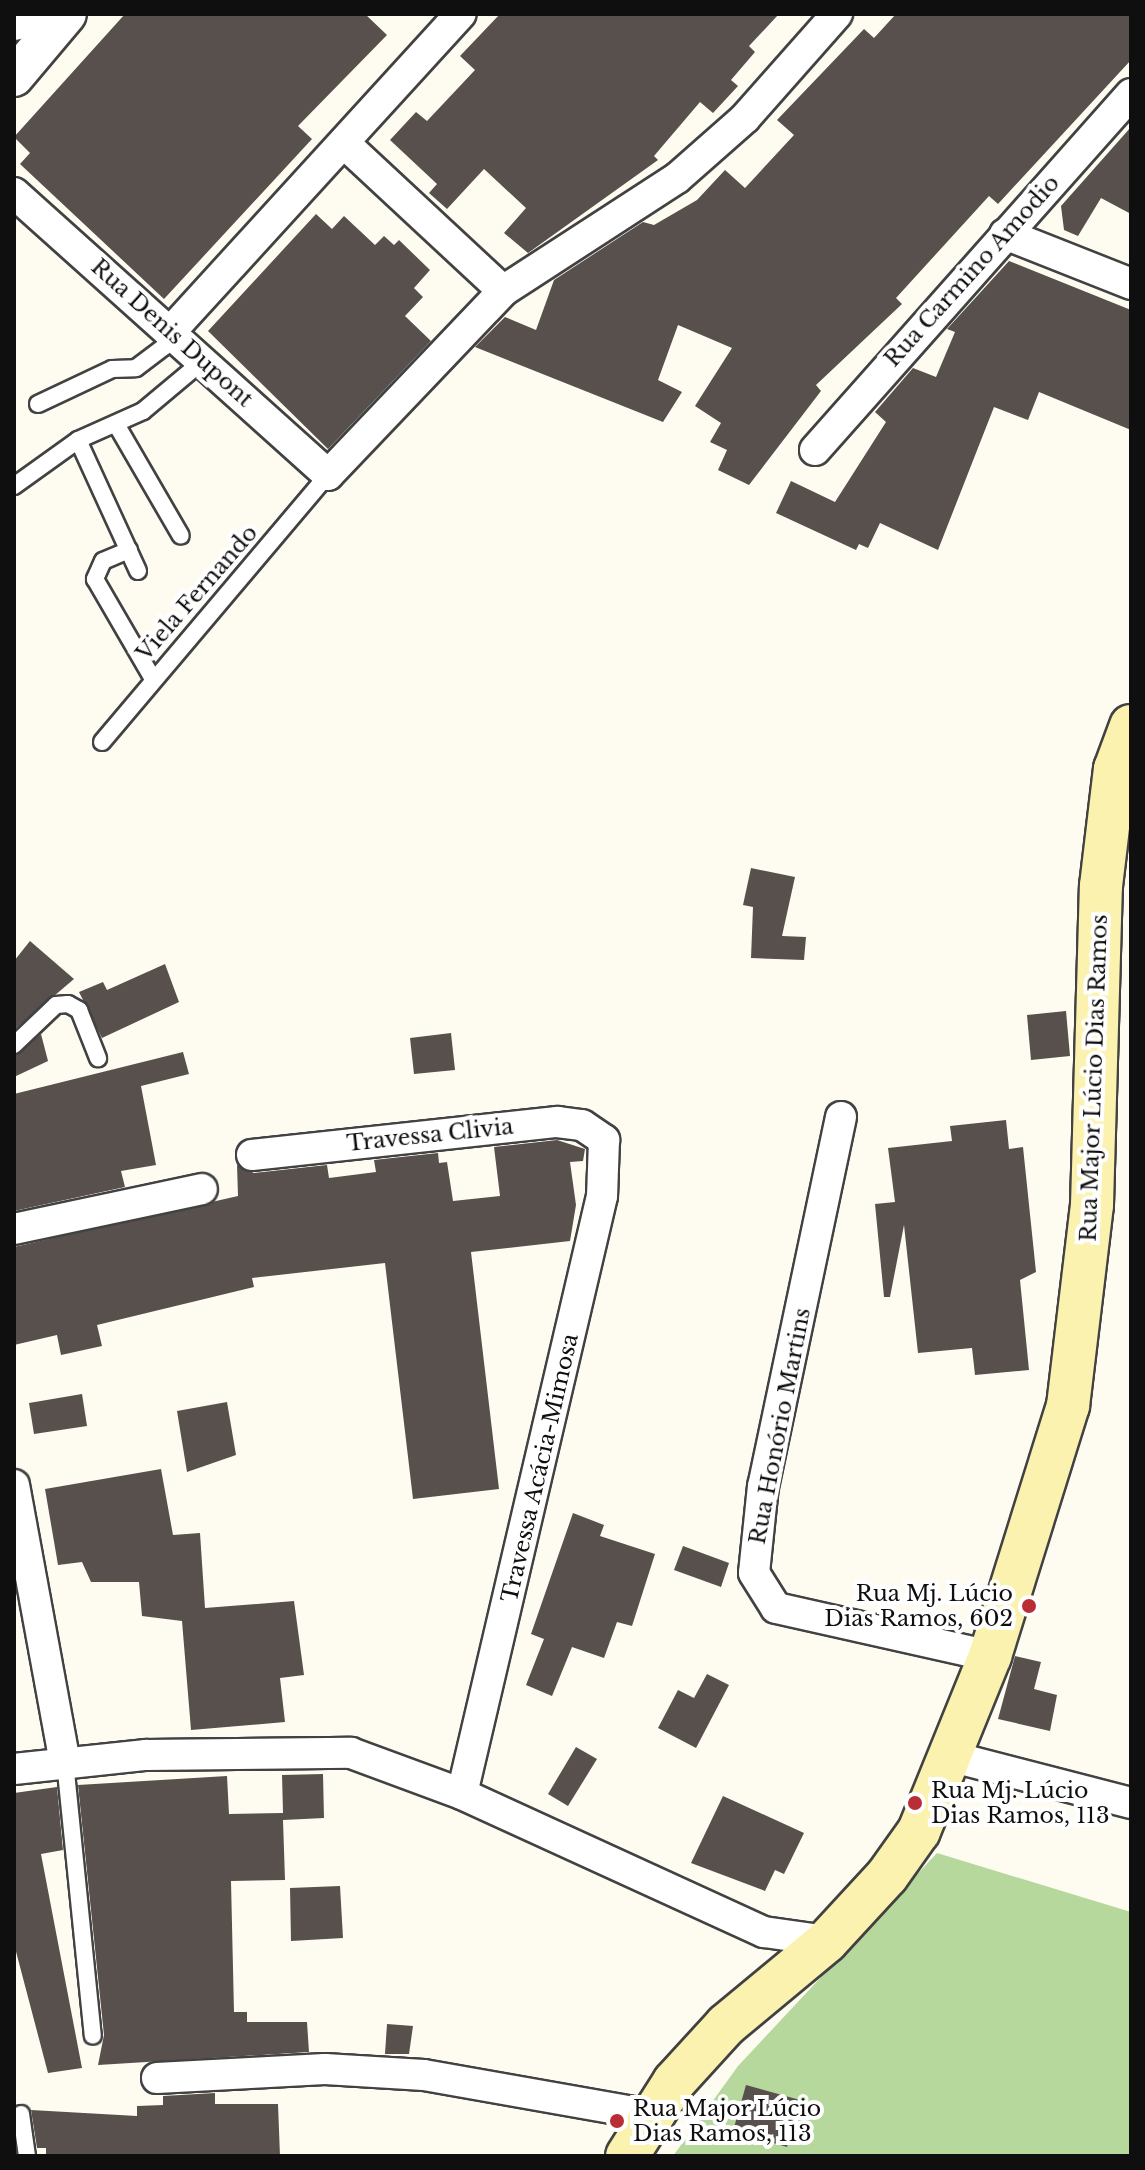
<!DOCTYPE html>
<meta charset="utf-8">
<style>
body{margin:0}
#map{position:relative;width:1145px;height:2170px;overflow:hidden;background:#fefcf1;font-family:"Libre Baskerville",serif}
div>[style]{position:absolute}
.forest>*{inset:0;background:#b7d89c}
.building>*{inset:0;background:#57504c}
.roads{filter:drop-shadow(2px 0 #424242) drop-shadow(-2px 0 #424242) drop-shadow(0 2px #424242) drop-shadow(0 -2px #424242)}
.service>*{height:16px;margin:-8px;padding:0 8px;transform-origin:8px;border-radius:8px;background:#fff}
.minor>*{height:30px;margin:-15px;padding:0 15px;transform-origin:15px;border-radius:15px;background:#fff}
.tertiary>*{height:38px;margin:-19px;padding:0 19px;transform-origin:19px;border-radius:19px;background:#fff}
.secondary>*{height:42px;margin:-21px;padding:0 21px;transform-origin:21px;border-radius:21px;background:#fbf2b0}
.dots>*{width:22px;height:22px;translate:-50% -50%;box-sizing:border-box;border:4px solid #fff;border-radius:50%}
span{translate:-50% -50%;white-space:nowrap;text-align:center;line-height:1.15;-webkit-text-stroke:8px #fff;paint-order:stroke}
.street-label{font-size:22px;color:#0f0f0f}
.poi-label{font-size:22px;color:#0f0f0f}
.right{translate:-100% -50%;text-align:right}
.left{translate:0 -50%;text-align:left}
.frame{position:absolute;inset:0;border:16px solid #0f0f0f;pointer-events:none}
</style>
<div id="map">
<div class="forest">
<i style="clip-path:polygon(937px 1853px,1131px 1912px,1131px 2156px,673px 2156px,738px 2066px)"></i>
</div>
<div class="building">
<i style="clip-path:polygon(125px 14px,365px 14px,387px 35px,298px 126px,312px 139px,164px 299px,20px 164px,30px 153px,14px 137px)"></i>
<i style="clip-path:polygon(500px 14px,779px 14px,749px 46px,755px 52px,731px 80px,738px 86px,713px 113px,700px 102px,654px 156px,658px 160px,528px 253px,504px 233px,526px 208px,484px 169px,447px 209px,429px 193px,437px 184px,390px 140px,416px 112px,427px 121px,475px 70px,460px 56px)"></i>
<i style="clip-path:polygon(896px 14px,1131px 14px,1131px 60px,998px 204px,989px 196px,896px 298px,902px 304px,816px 385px,821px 391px,749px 485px,718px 470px,727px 450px,710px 442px,721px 423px,695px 406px,732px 348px,678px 325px,658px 380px,682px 392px,663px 422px,475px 347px,505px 317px,536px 330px,554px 280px,643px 222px,654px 225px,697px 200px,725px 170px,745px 188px,794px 135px,777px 120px,864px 29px,874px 38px)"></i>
<i style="clip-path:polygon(1131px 127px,1131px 214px,1101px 198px,1078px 236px,1064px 230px,1061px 206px)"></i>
<i style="clip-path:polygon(316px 214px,332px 229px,344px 216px,375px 245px,384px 236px,394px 245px,399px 240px,430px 270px,414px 288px,423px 297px,405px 316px,431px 341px,328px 449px,208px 331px)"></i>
<i style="clip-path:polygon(1009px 261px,1131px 310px,1131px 430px,1039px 392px,1028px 420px,994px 407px,938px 550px,880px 523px,868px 548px,859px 544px,856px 550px,776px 513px,791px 481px,835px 502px,886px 422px,875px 412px,913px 368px,936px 377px,955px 332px,947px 329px)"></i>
<i style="clip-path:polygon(751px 868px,795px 877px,782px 936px,806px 937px,804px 960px,751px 958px,753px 907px,743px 905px)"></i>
<i style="clip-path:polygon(30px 941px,74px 979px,14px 1030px,14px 961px)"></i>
<i style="clip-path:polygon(165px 964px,179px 1002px,102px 1038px,79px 992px,103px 982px,107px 990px)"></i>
<i style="clip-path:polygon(1066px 1011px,1070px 1056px,1031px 1060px,1027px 1015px)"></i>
<i style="clip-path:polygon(451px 1033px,455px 1070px,414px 1074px,410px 1038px)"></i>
<i style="clip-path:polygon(41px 1034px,48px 1061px,14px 1077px,14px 1056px)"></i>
<i style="clip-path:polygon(183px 1052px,189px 1074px,141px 1086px,156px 1165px,121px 1171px,125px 1187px,14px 1211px,14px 1094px)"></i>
<i style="clip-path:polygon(1006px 1120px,1009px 1149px,1023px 1147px,1036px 1272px,1020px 1280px,1029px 1370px,975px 1375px,972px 1348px,918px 1353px,904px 1225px,890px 1297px,884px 1297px,875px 1204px,895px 1202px,888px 1148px,952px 1141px,950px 1126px)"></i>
<i style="clip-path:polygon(557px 1140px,585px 1149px,583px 1161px,570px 1162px,576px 1205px,570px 1241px,471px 1252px,499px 1489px,413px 1499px,385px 1263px,252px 1278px,254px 1287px,97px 1325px,102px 1346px,61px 1355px,57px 1335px,14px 1345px,14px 1247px,238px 1196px,237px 1165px,254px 1173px,327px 1165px,329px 1178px,376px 1172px,374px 1160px,438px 1153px,439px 1163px,447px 1162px,453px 1201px,500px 1196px,494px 1147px)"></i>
<i style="clip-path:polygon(82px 1394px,87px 1426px,34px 1434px,29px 1403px)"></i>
<i style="clip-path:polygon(227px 1402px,236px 1455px,187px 1472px,177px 1411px)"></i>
<i style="clip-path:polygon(161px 1469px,173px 1535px,200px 1533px,205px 1608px,294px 1601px,304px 1675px,280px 1678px,285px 1722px,191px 1730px,182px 1621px,142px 1616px,139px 1582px,91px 1582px,82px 1562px,58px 1565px,45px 1489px)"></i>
<i style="clip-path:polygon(573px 1513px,604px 1525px,600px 1536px,655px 1554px,632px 1626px,617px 1622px,604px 1658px,572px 1647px,552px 1696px,526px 1685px,544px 1639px,531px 1634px)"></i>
<i style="clip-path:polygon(683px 1546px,729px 1563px,721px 1587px,674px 1570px)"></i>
<i style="clip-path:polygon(1015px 1656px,1041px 1662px,1034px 1689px,1057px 1695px,1050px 1731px,998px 1719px)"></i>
<i style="clip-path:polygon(707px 1674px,729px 1685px,696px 1748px,658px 1728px,678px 1690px,694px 1698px)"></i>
<i style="clip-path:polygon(576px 1747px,597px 1759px,568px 1806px,548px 1794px)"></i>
<i style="clip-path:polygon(323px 1774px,324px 1818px,283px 1820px,285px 1880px,231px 1881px,234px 2012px,247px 2012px,247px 2022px,307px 2022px,309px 2052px,98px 2065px,104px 2035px,78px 1785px,227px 1776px,229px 1814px,283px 1813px,282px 1775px)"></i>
<i style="clip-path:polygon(57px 1787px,63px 1850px,41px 1854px,82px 2068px,48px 2073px,14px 1944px,14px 1793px)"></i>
<i style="clip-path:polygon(723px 1796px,804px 1833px,784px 1874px,775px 1870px,765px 1891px,691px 1863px)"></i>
<i style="clip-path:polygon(340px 1886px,343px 1938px,291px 1941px,290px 1888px)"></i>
<i style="clip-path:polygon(387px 2024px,413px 2026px,409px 2054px,385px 2054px)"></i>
<i style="clip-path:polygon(746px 2085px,800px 2100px,787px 2147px,733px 2131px)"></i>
<i style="clip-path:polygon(215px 2093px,215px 2104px,278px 2104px,280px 2156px,46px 2156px,46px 2148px,37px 2148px,31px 2110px,137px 2116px,137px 2106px,163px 2105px,163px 2096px)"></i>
</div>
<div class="roads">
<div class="service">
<i style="left:38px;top:404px;width:82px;rotate:-25.3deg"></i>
<i style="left:112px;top:369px;width:24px;rotate:-2deg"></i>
<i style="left:136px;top:368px;width:35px;rotate:-37deg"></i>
<i style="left:164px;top:347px;width:19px;rotate:-65deg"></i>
<i style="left:116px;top:424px;width:129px;rotate:59.9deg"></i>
<i style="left:78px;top:440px;width:144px;rotate:65.4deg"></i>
<i style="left:14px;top:486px;width:79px;rotate:-35.7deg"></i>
<i style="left:78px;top:440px;width:71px;rotate:-24deg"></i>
<i style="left:143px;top:411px;width:80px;rotate:-39.9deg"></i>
<i style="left:129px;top:550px;width:28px;rotate:157deg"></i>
<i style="left:103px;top:561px;width:20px;rotate:114deg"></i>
<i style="left:95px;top:579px;width:116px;rotate:59.9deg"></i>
<i style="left:102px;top:742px;width:350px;rotate:-49.8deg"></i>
<i style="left:14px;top:1045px;width:58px;rotate:-43.6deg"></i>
<i style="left:56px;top:1005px;width:12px;rotate:-5deg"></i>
<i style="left:68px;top:1004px;width:13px;rotate:29deg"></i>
<i style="left:79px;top:1010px;width:52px;rotate:68.4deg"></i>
<i style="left:65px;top:1762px;width:275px;rotate:84.2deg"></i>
<i style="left:21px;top:2114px;width:42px;rotate:81.9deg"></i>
</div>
<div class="minor">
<i style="left:14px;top:25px;width:50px;rotate:-12.7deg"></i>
<i style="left:344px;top:143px;width:217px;rotate:42.9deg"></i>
<i style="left:14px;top:193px;width:422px;rotate:41.9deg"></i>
<i style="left:328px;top:475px;width:254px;rotate:-46.4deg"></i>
<i style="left:503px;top:291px;width:207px;rotate:-33deg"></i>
<i style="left:677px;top:178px;width:91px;rotate:-41.4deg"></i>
<i style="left:745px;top:118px;width:139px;rotate:-48.5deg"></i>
<i style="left:1005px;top:234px;width:136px;rotate:21.6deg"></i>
<i style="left:172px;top:330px;width:428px;rotate:-47.6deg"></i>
<i style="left:815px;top:450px;width:476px;rotate:-48.4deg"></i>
<i style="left:841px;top:1117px;width:377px;rotate:101.9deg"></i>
<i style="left:763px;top:1486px;width:87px;rotate:95.9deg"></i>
<i style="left:754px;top:1573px;width:41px;rotate:57.8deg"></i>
<i style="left:776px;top:1608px;width:219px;rotate:12.6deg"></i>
<i style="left:252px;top:1155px;width:307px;rotate:-6.2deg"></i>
<i style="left:557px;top:1122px;width:25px;rotate:7deg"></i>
<i style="left:582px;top:1125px;width:27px;rotate:34deg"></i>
<i style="left:604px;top:1140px;width:56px;rotate:92deg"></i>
<i style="left:602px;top:1196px;width:614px;rotate:103.18deg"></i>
<i style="left:14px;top:1229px;width:192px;rotate:-12deg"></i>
<i style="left:14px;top:1485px;width:282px;rotate:79.6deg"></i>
<i style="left:949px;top:1756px;width:188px;rotate:14.5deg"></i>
<i style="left:14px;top:1769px;width:133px;rotate:-6.1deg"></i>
<i style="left:146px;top:1755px;width:205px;rotate:-0.6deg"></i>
<i style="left:351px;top:1753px;width:118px;rotate:20.3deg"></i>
<i style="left:462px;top:1794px;width:332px;rotate:24.6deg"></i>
<i style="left:764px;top:1932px;width:64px;rotate:8.1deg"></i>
<i style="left:157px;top:2078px;width:168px;rotate:-3.1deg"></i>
<i style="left:325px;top:2069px;width:99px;rotate:3.5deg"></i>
<i style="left:424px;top:2075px;width:230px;rotate:10deg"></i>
</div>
<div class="tertiary">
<i style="left:14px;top:77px;width:82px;rotate:-49.9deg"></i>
</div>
<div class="secondary">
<i style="left:627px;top:2156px;width:88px;rotate:-57.6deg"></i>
<i style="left:674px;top:2082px;width:77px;rotate:-47.6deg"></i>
<i style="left:726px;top:2025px;width:131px;rotate:-39.7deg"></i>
<i style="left:827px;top:1941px;width:88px;rotate:-47.3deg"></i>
<i style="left:887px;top:1876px;width:55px;rotate:-54.6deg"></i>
<i style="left:919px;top:1831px;width:189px;rotate:-67.9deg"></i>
<i style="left:990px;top:1656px;width:262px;rotate:-72.7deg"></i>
<i style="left:1068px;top:1406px;width:202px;rotate:-83.2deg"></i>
<i style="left:1092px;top:1205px;width:319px;rotate:-88.4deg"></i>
<i style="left:1101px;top:886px;width:118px;rotate:-83.2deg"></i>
<i style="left:1115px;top:769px;width:46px;rotate:-69.6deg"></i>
</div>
</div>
<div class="dots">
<i style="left:1029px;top:1606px;background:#b92d35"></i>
<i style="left:915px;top:1803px;background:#b92d35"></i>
<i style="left:617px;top:2121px;background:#b92d35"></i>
</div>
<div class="street-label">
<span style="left:972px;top:271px;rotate:-48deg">Rua Carmino Amodio</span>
<span style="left:172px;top:333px;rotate:42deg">Rua Denis Dupont</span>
<span style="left:197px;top:593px;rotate:-49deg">Viela Fernando</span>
<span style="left:1094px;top:1078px;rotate:-88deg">Rua Major Lúcio Dias Ramos</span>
<span style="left:430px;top:1135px;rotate:-6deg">Travessa Clivia</span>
<span style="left:780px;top:1426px;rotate:-79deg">Rua Honório Martins</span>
<span style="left:540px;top:1468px;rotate:-77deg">Travessa Acácia-Mimosa</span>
</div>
<div class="poi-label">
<span class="right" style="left:1013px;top:1606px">Rua Mj. Lúcio<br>Dias Ramos, 602</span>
<span class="left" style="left:931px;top:1803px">Rua Mj. Lúcio<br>Dias Ramos, 113</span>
<span class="left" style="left:633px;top:2121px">Rua Major Lúcio<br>Dias Ramos, 113</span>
</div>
<div class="frame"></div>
</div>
